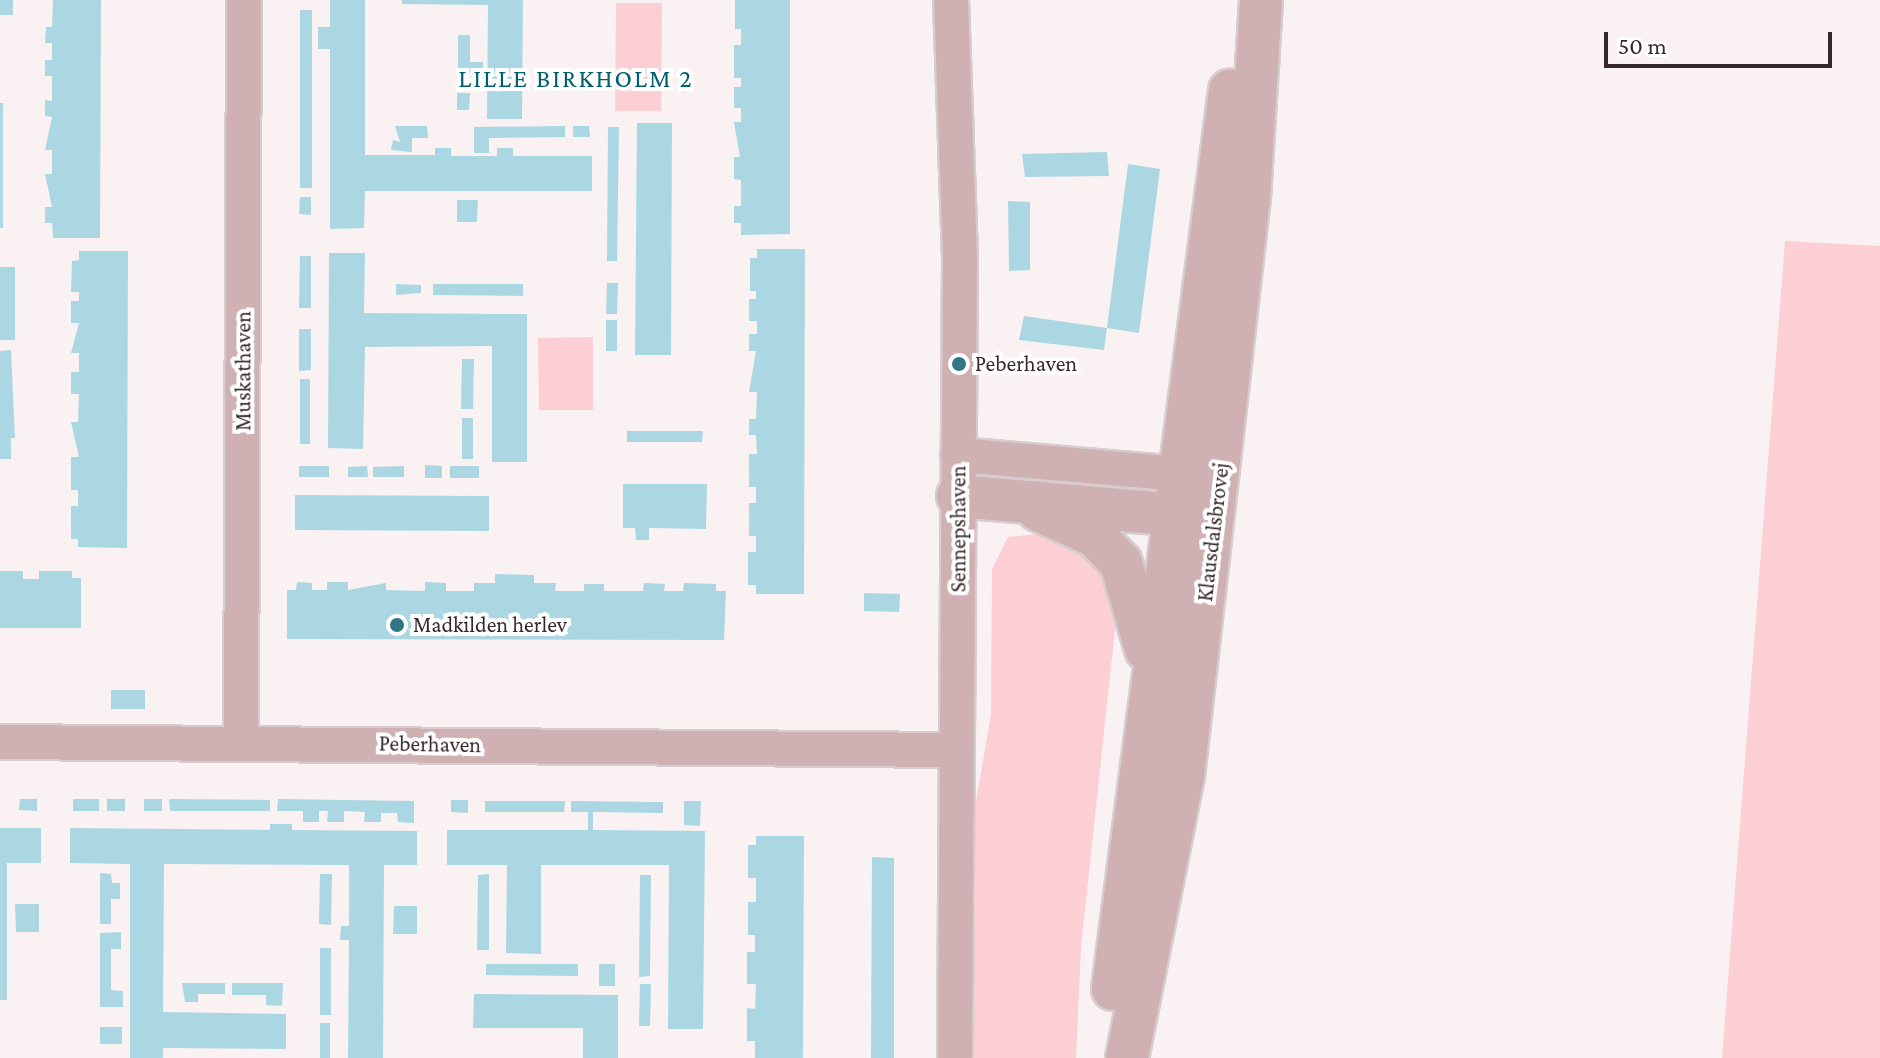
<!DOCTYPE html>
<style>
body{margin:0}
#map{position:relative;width:1880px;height:1058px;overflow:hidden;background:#faf1f2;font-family:"Crimson Pro",serif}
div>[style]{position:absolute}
.green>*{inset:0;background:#fccfd4}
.building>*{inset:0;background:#abd7e3}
.roads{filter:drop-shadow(2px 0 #d7cdce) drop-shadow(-2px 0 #d7cdce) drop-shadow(0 2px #d7cdce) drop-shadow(0 -2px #d7cdce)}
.minor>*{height:34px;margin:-17px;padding:0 17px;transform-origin:17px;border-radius:17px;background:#cfb0b3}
.tertiary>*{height:42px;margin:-21px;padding:0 21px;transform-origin:21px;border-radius:21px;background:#cfb0b3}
.dots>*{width:22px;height:22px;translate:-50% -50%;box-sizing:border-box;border:4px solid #fff;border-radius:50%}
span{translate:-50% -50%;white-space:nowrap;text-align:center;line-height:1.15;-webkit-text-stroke:8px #fff;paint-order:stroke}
.poi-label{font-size:22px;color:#362729}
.left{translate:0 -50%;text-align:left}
.street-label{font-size:22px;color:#362729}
.quarter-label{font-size:26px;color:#005e70;letter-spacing:2px}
.scale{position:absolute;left:1604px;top:32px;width:228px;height:36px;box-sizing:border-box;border:4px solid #362729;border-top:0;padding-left:10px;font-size:24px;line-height:28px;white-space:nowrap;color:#362729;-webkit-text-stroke:6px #fff;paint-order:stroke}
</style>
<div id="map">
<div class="green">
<i style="clip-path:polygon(616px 3px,662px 3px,661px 111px,615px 111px)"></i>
<i style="clip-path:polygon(1785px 241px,1880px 246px,1880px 1058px,1722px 1058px)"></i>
<i style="clip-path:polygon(593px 337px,593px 410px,539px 410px,538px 338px)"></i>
<i style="clip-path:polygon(1055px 532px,1087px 549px,1106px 572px,1117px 611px,1081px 947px,1076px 1058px,974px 1058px,976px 802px,991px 714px,992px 569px,1008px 537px)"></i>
</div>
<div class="building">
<i style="clip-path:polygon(0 0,13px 0,13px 15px,0 15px)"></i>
<i style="clip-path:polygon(53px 0,101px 0,100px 238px,53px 238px,52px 223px,45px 223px,45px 207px,52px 207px,45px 174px,52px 174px,52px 150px,45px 150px,52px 117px,45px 116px,45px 100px,52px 101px,52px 76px,45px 76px,45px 60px,52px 60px,52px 43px,45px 43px,46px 27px,52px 27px)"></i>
<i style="clip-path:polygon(330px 0,365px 0,365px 155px,435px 155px,435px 148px,451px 148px,451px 156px,497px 156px,497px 148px,513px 148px,513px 156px,592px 156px,592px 191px,365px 191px,364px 228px,330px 229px,330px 49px,318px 49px,318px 27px,330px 27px)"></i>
<i style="clip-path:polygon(402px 0,523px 0,522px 119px,487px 119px,488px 5px,402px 4px)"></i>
<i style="clip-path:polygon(735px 0,790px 0,790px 234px,741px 235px,741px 223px,734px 223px,734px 206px,741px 206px,741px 180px,734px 179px,734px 157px,740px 157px,734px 122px,741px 122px,741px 108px,734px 108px,734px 87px,741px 87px,741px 78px,734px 78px,734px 45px,741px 45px,741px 29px,735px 29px)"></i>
<i style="clip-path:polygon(300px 10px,312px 10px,312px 188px,300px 188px)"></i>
<i style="clip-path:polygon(458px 35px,470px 35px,470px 62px,483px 62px,483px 76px,458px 77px)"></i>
<i style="clip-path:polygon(457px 93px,470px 93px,469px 110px,457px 110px)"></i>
<i style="clip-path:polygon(0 103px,3px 103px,3px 228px,0 228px)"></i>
<i style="clip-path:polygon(637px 123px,672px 123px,671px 355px,635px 355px)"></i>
<i style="clip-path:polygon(395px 126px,427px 126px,428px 138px,412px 138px,412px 152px,391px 150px,393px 140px,400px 142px)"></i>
<i style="clip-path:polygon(565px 126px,565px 137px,489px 138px,489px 153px,474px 153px,474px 127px)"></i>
<i style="clip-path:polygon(573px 126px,589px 126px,590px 137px,573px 137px)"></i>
<i style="clip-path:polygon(608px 127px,619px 127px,617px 261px,607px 261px)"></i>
<i style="clip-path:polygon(1107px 152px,1109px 176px,1025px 177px,1022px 154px)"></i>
<i style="clip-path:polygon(1128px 164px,1160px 169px,1139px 333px,1107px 328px,1104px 350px,1019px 340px,1024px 316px,1107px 328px)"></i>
<i style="clip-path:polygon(300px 197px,311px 197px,311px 215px,299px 214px)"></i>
<i style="clip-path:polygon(457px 200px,478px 200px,477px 222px,457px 222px)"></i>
<i style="clip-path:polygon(1008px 201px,1030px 202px,1030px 270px,1009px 271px)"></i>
<i style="clip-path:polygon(757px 249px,805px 249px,804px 594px,756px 594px,756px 585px,748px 585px,748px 552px,756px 552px,756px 536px,749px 536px,749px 503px,756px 503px,756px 487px,749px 487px,749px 454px,757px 454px,756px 435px,749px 435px,749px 419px,756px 419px,757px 392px,749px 392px,756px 351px,749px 351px,749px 334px,757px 334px,757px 321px,749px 321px,749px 299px,756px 299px,756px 291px,750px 291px,750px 258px,757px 258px)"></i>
<i style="clip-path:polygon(79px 251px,128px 251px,127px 548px,78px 547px,78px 539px,71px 539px,71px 506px,78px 506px,78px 490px,71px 490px,71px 457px,79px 457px,71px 422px,78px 422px,79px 394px,71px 394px,71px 372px,79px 372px,79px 353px,71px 353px,79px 323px,71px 323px,71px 301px,79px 301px,79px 292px,71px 292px,72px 261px,79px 260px)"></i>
<i style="clip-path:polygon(329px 253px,365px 253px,364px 313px,527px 314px,527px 462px,492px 462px,492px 346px,365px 347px,363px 449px,328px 448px)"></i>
<i style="clip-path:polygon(300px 256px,311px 256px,311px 308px,299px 308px)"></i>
<i style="clip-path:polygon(0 267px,15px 267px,15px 340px,0 340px)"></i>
<i style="clip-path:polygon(607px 283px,618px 283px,617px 314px,606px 314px)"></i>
<i style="clip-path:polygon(396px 284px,421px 285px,421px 293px,396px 295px)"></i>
<i style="clip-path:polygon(433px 284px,523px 284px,523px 296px,433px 295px)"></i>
<i style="clip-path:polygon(606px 320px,617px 320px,617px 351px,606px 351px)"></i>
<i style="clip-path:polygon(299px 329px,311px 329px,311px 370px,299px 371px)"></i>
<i style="clip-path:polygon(11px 350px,15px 438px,11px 438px,11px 459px,0 459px,0 351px)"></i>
<i style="clip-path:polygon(462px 359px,474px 359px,473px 409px,461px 409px)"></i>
<i style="clip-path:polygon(300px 379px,310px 379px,310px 444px,300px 444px)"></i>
<i style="clip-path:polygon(462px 418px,473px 418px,473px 459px,462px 459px)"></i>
<i style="clip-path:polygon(627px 431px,703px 431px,702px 442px,627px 442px)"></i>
<i style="clip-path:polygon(425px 465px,442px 466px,442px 478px,425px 478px)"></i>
<i style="clip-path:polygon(299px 466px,329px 466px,329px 477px,299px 477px)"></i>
<i style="clip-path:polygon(367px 466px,368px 477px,348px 477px,348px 467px)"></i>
<i style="clip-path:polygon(404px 466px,404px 477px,373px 477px,373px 467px)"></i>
<i style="clip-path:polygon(450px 466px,479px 466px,479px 478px,450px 478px)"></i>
<i style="clip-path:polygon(623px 484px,707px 484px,706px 529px,649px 528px,649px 540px,636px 540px,635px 528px,623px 528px)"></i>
<i style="clip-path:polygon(295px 495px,489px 496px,489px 531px,295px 530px)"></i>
<i style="clip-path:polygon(0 571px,23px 571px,23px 579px,39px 579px,39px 571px,72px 571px,72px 578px,81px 578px,81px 628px,0 628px)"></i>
<i style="clip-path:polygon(495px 574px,534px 575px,534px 583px,556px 583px,555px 591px,584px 591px,584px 584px,604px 584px,604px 591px,643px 591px,644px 583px,665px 584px,664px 591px,683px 591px,684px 583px,716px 584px,716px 591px,726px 591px,724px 640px,287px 639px,287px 590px,296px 590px,297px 582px,312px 583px,312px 590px,327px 590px,327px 582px,348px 582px,348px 590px,386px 583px,386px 590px,425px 591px,425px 582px,446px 583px,446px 591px,474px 591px,474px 583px,495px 583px)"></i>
<i style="clip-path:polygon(864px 593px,900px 594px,899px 612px,864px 611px)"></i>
<i style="clip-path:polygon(111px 690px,145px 690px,145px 709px,111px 709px)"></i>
<i style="clip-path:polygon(20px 799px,37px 799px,37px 811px,19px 810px)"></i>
<i style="clip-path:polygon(73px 799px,99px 799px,99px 811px,73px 811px)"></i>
<i style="clip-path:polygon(107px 799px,125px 799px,125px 811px,107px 811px)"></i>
<i style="clip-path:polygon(144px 799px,162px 799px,162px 811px,144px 811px)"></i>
<i style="clip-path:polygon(169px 799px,270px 800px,270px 811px,170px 811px)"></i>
<i style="clip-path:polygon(278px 799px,414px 801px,414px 823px,398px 822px,397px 813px,381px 813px,381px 822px,364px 822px,365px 812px,344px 811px,344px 822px,327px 822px,328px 811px,319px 811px,319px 822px,303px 822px,303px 811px,277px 811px)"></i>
<i style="clip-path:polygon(451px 800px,468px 800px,468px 813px,451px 812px)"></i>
<i style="clip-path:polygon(485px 801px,565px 801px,564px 812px,485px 812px)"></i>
<i style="clip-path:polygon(571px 801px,663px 802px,663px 813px,593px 812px,593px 830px,705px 831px,703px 1029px,668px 1029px,669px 865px,541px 865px,541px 954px,506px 953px,507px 865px,447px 865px,447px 830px,588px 830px,588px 812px,571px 812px)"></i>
<i style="clip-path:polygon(684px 801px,701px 801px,700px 826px,684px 825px)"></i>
<i style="clip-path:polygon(270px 824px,292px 824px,292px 830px,417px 831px,417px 865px,384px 865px,383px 1058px,348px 1058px,349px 940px,340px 940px,341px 926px,349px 926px,349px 865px,164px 864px,163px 1012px,286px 1014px,286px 1049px,163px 1048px,163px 1058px,130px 1058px,130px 864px,70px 863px,70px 828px,270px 830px)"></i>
<i style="clip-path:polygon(0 828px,41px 828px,41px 863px,7px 863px,7px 1000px,0 1000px)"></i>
<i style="clip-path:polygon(756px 836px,804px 836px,803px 1058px,755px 1058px,755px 1041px,747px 1041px,747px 1008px,755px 1009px,756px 984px,747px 984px,747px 952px,755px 952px,755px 935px,748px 935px,748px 902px,756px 902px,756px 878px,748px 878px,748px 845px,756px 845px)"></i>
<i style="clip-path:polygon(872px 857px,894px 858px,894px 1058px,871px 1058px)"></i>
<i style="clip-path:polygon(100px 873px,111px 874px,112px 883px,120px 883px,120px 899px,111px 899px,111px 924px,100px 924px)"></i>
<i style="clip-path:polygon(320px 874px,332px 874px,331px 925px,319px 924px)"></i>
<i style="clip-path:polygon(489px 874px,489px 950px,477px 950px,478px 875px)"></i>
<i style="clip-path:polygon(640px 875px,651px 875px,650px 976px,639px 977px)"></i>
<i style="clip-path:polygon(15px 904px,39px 904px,39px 932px,16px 932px)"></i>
<i style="clip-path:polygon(394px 906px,417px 906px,417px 934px,393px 934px)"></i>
<i style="clip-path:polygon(121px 932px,121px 949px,111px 949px,111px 990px,123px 991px,123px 1007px,100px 1007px,100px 933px)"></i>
<i style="clip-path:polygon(320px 948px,331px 948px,331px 1015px,320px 1015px)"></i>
<i style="clip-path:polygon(486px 964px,578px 964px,578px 976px,486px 975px)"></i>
<i style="clip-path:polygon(599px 964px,615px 964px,615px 986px,599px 986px)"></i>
<i style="clip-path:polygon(182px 983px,225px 983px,225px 994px,198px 994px,198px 1002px,185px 1002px)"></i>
<i style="clip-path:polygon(232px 983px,283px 983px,282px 1006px,266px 1005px,266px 995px,232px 995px)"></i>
<i style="clip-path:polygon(640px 984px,651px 984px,650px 1026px,639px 1026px)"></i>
<i style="clip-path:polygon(474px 994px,618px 995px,618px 1058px,583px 1058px,583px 1028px,473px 1028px)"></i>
<i style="clip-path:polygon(320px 1023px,330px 1023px,330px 1058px,320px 1058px)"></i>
<i style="clip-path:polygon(100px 1027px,122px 1027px,122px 1044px,100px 1044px)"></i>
</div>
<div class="roads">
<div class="minor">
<i style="left:951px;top:0;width:260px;rotate:88deg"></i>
<i style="left:960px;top:260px;width:798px;rotate:90.36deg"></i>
<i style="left:958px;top:455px;width:221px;rotate:4.9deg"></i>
<i style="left:0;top:742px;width:956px;rotate:0.48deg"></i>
<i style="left:241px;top:742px;width:742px;rotate:-89.77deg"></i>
</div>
<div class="tertiary">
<i style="left:958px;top:496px;width:244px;rotate:4.9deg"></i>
<i style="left:1038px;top:510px;width:63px;rotate:24.5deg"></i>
<i style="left:1095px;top:536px;width:37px;rotate:46deg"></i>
<i style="left:1121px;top:563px;width:90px;rotate:73.8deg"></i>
<i style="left:1113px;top:989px;width:906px;rotate:-82.58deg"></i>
<i style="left:1127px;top:1058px;width:288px;rotate:-78.8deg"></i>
<i style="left:1183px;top:776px;width:583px;rotate:-83.5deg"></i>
<i style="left:1249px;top:197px;width:197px;rotate:-86.5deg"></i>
</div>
</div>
<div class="dots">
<i style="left:959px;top:364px;background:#327586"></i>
<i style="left:397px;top:625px;background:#327586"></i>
</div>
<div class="poi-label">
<span class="left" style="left:975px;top:364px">Peberhaven</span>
<span class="left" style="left:413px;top:625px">Madkilden herlev</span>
</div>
<div class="street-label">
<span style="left:243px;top:371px;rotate:-90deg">Muskathaven</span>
<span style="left:958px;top:529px;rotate:-90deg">Sennepshaven</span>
<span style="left:1213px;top:532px;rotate:-83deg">Klausdalsbrovej</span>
<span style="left:430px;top:744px;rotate:1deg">Peberhaven</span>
</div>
<div class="quarter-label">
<span style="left:576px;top:79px">LILLE BIRKHOLM 2</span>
</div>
<div class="scale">50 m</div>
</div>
